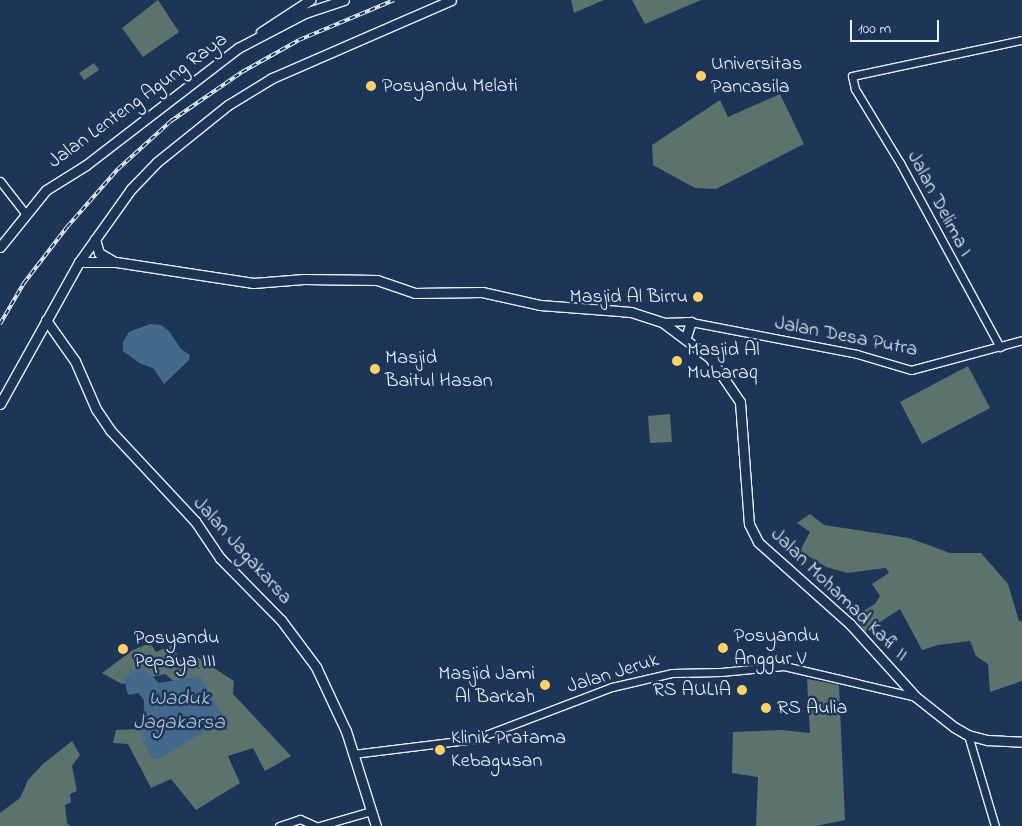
<!DOCTYPE html>
<style>
body{margin:0}
#map{position:relative;width:1022px;height:826px;overflow:hidden;background:#1d3557;font-family:"Indie Flower",sans-serif}
div>[style]{position:absolute}
.green>*{inset:0;background:#5c726d}
.water>*{inset:0;background:#436a8b}
.roads{filter:drop-shadow(1px 0 #e8f1f8) drop-shadow(-1px 0 #e8f1f8) drop-shadow(0 1px #e8f1f8) drop-shadow(0 -1px #e8f1f8)}
.minor>*{height:7px;margin:-3.5px;padding:0 3.5px;transform-origin:3.5px;border-radius:3.5px;background:#1d3557}
.major>*{height:9px;margin:-4.5px;padding:0 4.5px;transform-origin:4.5px;border-radius:4.5px;background:#1d3557}
.rail>*{height:4px;margin-top:-2px;transform-origin:0;background:repeating-linear-gradient(90deg,#1d3557 0 5.5px,#e8f1f8 0 11px);box-sizing:border-box;border-block:1px solid #e8f1f8}
.dots>*{width:14px;height:14px;translate:-50% -50%;box-sizing:border-box;border:2px solid #1d3557;border-radius:50%}
span{translate:-50% -50%;white-space:nowrap;text-align:center;line-height:1.15;-webkit-text-stroke:5px #1d3557;paint-order:stroke}
.poi-label{font-size:20px;color:#e8f1f8}
.left{translate:0 -50%;text-align:left}
.right{translate:-100% -50%;text-align:right}
.street-label{font-size:20px;color:#e8f1f8}
.water-label{font-size:21px;color:#aec2d2;font-style:italic}
.scale{position:absolute;left:850px;top:20px;width:89px;height:22px;box-sizing:border-box;border:2px solid #e8f1f8;border-top:0;padding-left:6px;font-size:15px;line-height:18px;white-space:nowrap;color:#e8f1f8;-webkit-text-stroke:4px #1d3557;paint-order:stroke}
</style>
<div id="map">
<div class="green">
<i style="clip-path:polygon(158px 0,179px 32px,143px 57px,122px 28px)"></i>
<i style="clip-path:polygon(571px 0,604px 0,574px 13px)"></i>
<i style="clip-path:polygon(632px 0,701px 0,645px 24px)"></i>
<i style="clip-path:polygon(94px 63px,99px 70px,84px 80px,79px 73px)"></i>
<i style="clip-path:polygon(780px 94px,804px 144px,716px 189px,695px 188px,653px 165px,652px 145px,720px 100px,728px 117px)"></i>
<i style="clip-path:polygon(968px 366px,990px 408px,922px 444px,900px 402px)"></i>
<i style="clip-path:polygon(670px 414px,672px 442px,650px 443px,648px 416px)"></i>
<i style="clip-path:polygon(810px 514px,824px 525px,909px 538px,950px 553px,981px 553px,1008px 584px,1019px 621px,1022px 621px,1022px 681px,990px 692px,988px 664px,976px 656px,970px 641px,938px 645px,922px 650px,900px 609px,865px 632px,855px 616px,875px 604px,880px 596px,872px 584px,889px 573px,886px 568px,847px 573px,826px 567px,800px 551px,810px 532px,797px 523px)"></i>
<i style="clip-path:polygon(150px 643px,156px 652px,172px 645px,181px 661px,197px 657px,234px 681px,233px 694px,291px 756px,265px 771px,253px 748px,228px 756px,240px 783px,196px 810px,171px 779px,151px 788px,128px 744px,113px 743px,116px 730px,162px 728px,176px 683px,165px 674px,122px 684px,102px 673px,133px 650px)"></i>
<i style="clip-path:polygon(807px 679px,839px 685px,845px 820px,816px 826px,756px 826px,758px 777px,732px 773px,733px 732px,782px 730px,810px 733px)"></i>
<i style="clip-path:polygon(72px 741px,80px 755px,72px 766px,77px 791px,70px 794px,71px 802px,65px 805px,67px 823px,70px 826px,0 826px,0 813px,20px 798px,28px 780px,43px 764px)"></i>
</div>
<div class="water">
<i style="clip-path:polygon(150px 324px,161px 325px,169px 331px,181px 349px,190px 355px,189px 360px,164px 384px,153px 368px,141px 364px,123px 351px,123px 342px,129px 332px)"></i>
<i style="clip-path:polygon(142px 666px,159px 683px,200px 676px,225px 719px,159px 759px,152px 759px,143px 741px,144px 700px,138px 693px,129px 695px,127px 692px,124px 677px)"></i>
</div>
<div class="roads">
<div class="minor">
<i style="left:0;top:181px;width:41px;rotate:52deg"></i>
<i style="left:662px;top:322px;width:24px;rotate:-2deg"></i>
<i style="left:686px;top:321px;width:174px;rotate:10.9deg"></i>
<i style="left:857px;top:354px;width:56px;rotate:16.5deg"></i>
<i style="left:911px;top:370px;width:115px;rotate:-15.1deg"></i>
<i style="left:1000px;top:347px;width:209px;rotate:-118.5deg"></i>
<i style="left:900px;top:163px;width:87px;rotate:-121.3deg"></i>
<i style="left:855px;top:89px;width:13px;rotate:-103deg"></i>
<i style="left:852px;top:76px;width:174px;rotate:-12deg"></i>
<i style="left:968px;top:735px;width:95px;rotate:73.5deg"></i>
<i style="left:353px;top:754px;width:123px;rotate:-7deg"></i>
<i style="left:475px;top:739px;width:147px;rotate:-20.8deg"></i>
<i style="left:612px;top:687px;width:62px;rotate:-13.1deg"></i>
<i style="left:672px;top:673px;width:49px;rotate:-1.2deg"></i>
<i style="left:721px;top:672px;width:63px;rotate:-5.4deg"></i>
<i style="left:784px;top:666px;width:136px;rotate:13.2deg"></i>
<i style="left:279px;top:826px;width:22px;rotate:-18deg"></i>
<i style="left:300px;top:819px;width:17px;rotate:24deg"></i>
<i style="left:319px;top:826px;width:54px;rotate:-16.1deg"></i>
</div>
<div class="major">
<i style="left:261px;top:32px;width:59px;rotate:-33.1deg"></i>
<i style="left:95px;top:239px;width:15px;rotate:74deg"></i>
<i style="left:99px;top:253px;width:16px;rotate:30deg"></i>
<i style="left:0;top:247px;width:73px;rotate:-51.1deg"></i>
<i style="left:46px;top:190px;width:47px;rotate:-32deg"></i>
<i style="left:86px;top:165px;width:192px;rotate:-37.6deg"></i>
<i style="left:238px;top:48px;width:76px;rotate:-27.6deg"></i>
<i style="left:305px;top:13px;width:41px;rotate:-18.4deg"></i>
<i style="left:79px;top:262px;width:37px"></i>
<i style="left:116px;top:262px;width:139px;rotate:8.7deg"></i>
<i style="left:253px;top:283px;width:51px;rotate:-4.5deg"></i>
<i style="left:304px;top:279px;width:73px;rotate:0.8deg"></i>
<i style="left:377px;top:280px;width:40px;rotate:18.9deg"></i>
<i style="left:415px;top:293px;width:67px;rotate:-0.9deg"></i>
<i style="left:482px;top:292px;width:59px;rotate:12.6deg"></i>
<i style="left:540px;top:305px;width:91px;rotate:4.4deg"></i>
<i style="left:631px;top:312px;width:33px;rotate:18deg"></i>
<i style="left:662px;top:322px;width:60px;rotate:36.9deg"></i>
<i style="left:710px;top:358px;width:53px;rotate:55.7deg"></i>
<i style="left:740px;top:402px;width:122px;rotate:85.8deg"></i>
<i style="left:749px;top:524px;width:20px;rotate:63deg"></i>
<i style="left:758px;top:542px;width:123px;rotate:41.7deg"></i>
<i style="left:850px;top:624px;width:98px;rotate:47.9deg"></i>
<i style="left:916px;top:697px;width:48px;rotate:38.3deg"></i>
<i style="left:954px;top:727px;width:16px;rotate:30deg"></i>
<i style="left:968px;top:735px;width:20px;rotate:15deg"></i>
<i style="left:987px;top:740px;width:35px;rotate:3deg"></i>
<i style="left:46px;top:320px;width:50px;rotate:54.7deg"></i>
<i style="left:75px;top:361px;width:52px;rotate:66.4deg"></i>
<i style="left:96px;top:409px;width:25px;rotate:56deg"></i>
<i style="left:110px;top:430px;width:125px;rotate:47deg"></i>
<i style="left:195px;top:521px;width:45px;rotate:56deg"></i>
<i style="left:220px;top:558px;width:87px;rotate:45.5deg"></i>
<i style="left:281px;top:620px;width:59px;rotate:53.3deg"></i>
<i style="left:316px;top:667px;width:71px;rotate:64.9deg"></i>
<i style="left:346px;top:731px;width:100px;rotate:72.5deg"></i>
<i style="left:686px;top:337px;width:16px;rotate:-72deg"></i>
<i style="left:0;top:404px;width:162px;rotate:-60.9deg"></i>
<i style="left:79px;top:262px;width:90px;rotate:-54.5deg"></i>
<i style="left:131px;top:189px;width:37px;rotate:-46deg"></i>
<i style="left:157px;top:162px;width:91px;rotate:-38.8deg"></i>
<i style="left:228px;top:105px;width:52px;rotate:-31.5deg"></i>
<i style="left:272px;top:78px;width:195px;rotate:-23.5deg"></i>
</div>
</div>
<div class="rail">
<i style="left:0;top:324px;width:48px;rotate:-59.7deg"></i>
<i style="left:24px;top:283px;width:71px;rotate:-52.5deg"></i>
<i style="left:67px;top:227px;width:77px;rotate:-48.7deg"></i>
<i style="left:118px;top:169px;width:72px;rotate:-42.2deg"></i>
<i style="left:171px;top:121px;width:86px;rotate:-34.6deg"></i>
<i style="left:242px;top:72px;width:65px;rotate:-29.3deg"></i>
<i style="left:299px;top:40px;width:103px;rotate:-22.8deg"></i>
</div>
<div class="dots">
<i style="left:701px;top:76px;background:#ffd166"></i>
<i style="left:371px;top:86px;background:#ffd166"></i>
<i style="left:698px;top:297px;background:#ffd166"></i>
<i style="left:677px;top:361px;background:#ffd166"></i>
<i style="left:375px;top:369px;background:#ffd166"></i>
<i style="left:723px;top:648px;background:#ffd166"></i>
<i style="left:123px;top:649px;background:#ffd166"></i>
<i style="left:545px;top:685px;background:#ffd166"></i>
<i style="left:742px;top:690px;background:#ffd166"></i>
<i style="left:766px;top:708px;background:#ffd166"></i>
<i style="left:440px;top:750px;background:#ffd166"></i>
</div>
<div class="poi-label">
<span class="left" style="left:711px;top:76px">Universitas<br>Pancasila</span>
<span class="left" style="left:382px;top:86px">Posyandu Melati</span>
<span class="right" style="left:688px;top:297px">Masjid Al Birru</span>
<span class="left" style="left:687px;top:362px">Masjid Al<br>Mubaraq</span>
<span class="left" style="left:385px;top:370px">Masjid<br>Baitul Hasan</span>
<span class="left" style="left:734px;top:648px">Posyandu<br>Anggur V</span>
<span class="left" style="left:134px;top:650px">Posyandu<br>Pepaya III</span>
<span class="right" style="left:535px;top:686px">Masjid Jami<br>Al Barkah</span>
<span class="right" style="left:731px;top:690px">RS AULIA</span>
<span class="left" style="left:777px;top:708px">RS Aulia</span>
<span class="left" style="left:451px;top:750px">Klinik Pratama<br>Kebagusan</span>
</div>
<div class="street-label">
<span style="left:138px;top:101px;rotate:-36deg">Jalan Lenteng Agung Raya</span>
<span style="left:939px;top:204px;rotate:62deg">Jalan Delima I</span>
<span style="left:846px;top:337px;rotate:11deg">Jalan Desa Putra</span>
<span style="left:242px;top:551px;rotate:48deg">Jalan Jagakarsa</span>
<span style="left:839px;top:595px;rotate:44deg">Jalan Mohamad Kafi II</span>
<span style="left:613px;top:674px;rotate:-17deg">Jalan Jeruk</span>
</div>
<div class="water-label">
<span style="left:179px;top:711px">Waduk<br>Jagakarsa</span>
</div>
<div class="scale">100 m</div>
</div>
